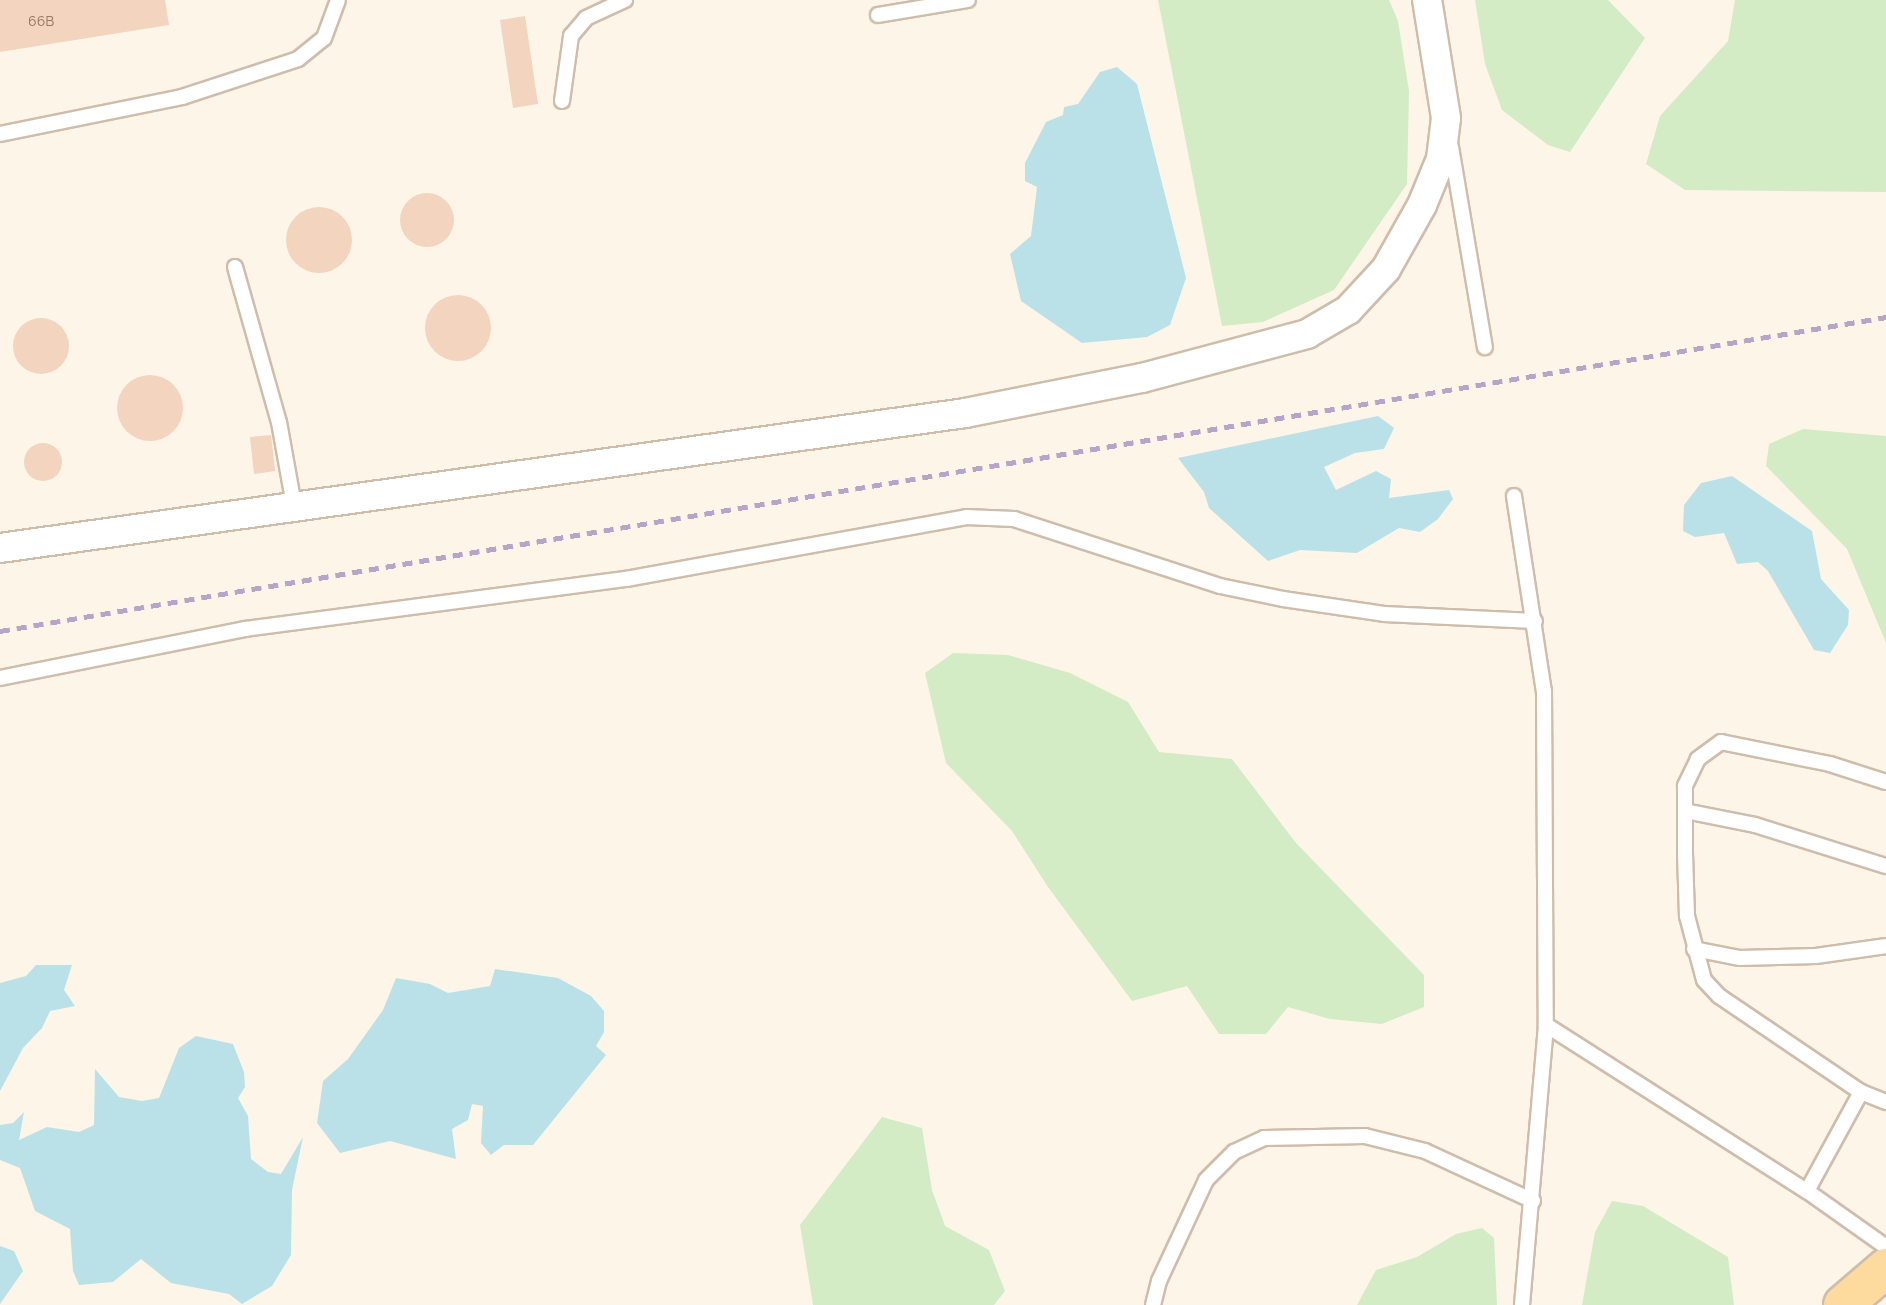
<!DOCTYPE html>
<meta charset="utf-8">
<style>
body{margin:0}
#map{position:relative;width:1886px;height:1305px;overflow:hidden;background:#fdf5e7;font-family:Manrope,sans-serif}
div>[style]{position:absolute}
.green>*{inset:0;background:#d4ecc5}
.water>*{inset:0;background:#bbe1e8}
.building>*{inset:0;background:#f3d4be}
.round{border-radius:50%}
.roads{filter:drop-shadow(2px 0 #cfbdac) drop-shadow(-2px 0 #cfbdac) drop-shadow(0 2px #cfbdac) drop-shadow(0 -2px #cfbdac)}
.service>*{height:14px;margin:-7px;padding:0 7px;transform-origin:7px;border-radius:7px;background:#fff}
.minor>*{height:28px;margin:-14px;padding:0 14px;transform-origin:14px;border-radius:14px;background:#fff}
.primary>*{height:38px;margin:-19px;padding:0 19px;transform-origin:19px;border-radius:19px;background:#fddb9f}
.rail>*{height:5px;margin-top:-2.5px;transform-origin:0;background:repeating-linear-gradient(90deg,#b8a4c8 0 10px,transparent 0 17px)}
span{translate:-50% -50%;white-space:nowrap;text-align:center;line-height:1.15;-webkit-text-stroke:7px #fff9ee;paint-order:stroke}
.number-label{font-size:14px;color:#977967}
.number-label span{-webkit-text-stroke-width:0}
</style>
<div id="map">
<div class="green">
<i style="clip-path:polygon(1158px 0,1389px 0,1398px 21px,1409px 91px,1407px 184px,1334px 290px,1263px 322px,1222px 326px)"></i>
<i style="clip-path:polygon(1475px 0,1608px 0,1645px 38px,1570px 152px,1548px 145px,1502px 110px,1485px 64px)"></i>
<i style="clip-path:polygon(1735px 0,1886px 0,1886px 192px,1685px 190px,1646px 164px,1660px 116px,1728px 41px)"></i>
<i style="clip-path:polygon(1803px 429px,1886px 436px,1886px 643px,1847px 549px,1766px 466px,1769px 444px)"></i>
<i style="clip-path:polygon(953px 653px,1008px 655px,1070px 673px,1128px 702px,1159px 752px,1232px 759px,1296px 843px,1424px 975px,1424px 1007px,1382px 1024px,1330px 1019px,1288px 1007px,1266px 1034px,1219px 1034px,1187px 986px,1132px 1001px,1048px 887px,1012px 831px,946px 763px,925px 673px)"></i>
<i style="clip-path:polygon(882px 1117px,922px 1128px,932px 1190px,945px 1226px,989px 1250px,1005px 1291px,994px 1305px,813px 1305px,800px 1225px)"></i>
<i style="clip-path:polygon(1612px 1201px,1643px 1206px,1728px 1257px,1734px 1305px,1582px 1305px,1595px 1232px)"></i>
<i style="clip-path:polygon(1482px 1228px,1494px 1238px,1497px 1305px,1357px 1305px,1376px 1270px,1417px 1257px,1456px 1234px)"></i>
</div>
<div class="water">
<i style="clip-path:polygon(1117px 67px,1137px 84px,1186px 278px,1170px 325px,1147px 337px,1082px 343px,1021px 301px,1010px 254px,1031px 236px,1037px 187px,1025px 181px,1025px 163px,1046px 122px,1063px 115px,1064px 107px,1078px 104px,1100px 72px)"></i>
<i style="clip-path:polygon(1378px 416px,1394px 428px,1384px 449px,1355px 453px,1324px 467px,1336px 490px,1376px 471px,1391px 479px,1389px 498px,1449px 490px,1453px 499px,1438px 519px,1420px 532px,1399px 528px,1357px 553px,1300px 550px,1268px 561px,1209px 508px,1204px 492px,1178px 458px)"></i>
<i style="clip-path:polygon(1732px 476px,1812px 531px,1821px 579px,1849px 610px,1848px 625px,1830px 653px,1814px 650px,1768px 571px,1758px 562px,1737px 564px,1724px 533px,1695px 537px,1683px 531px,1684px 505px,1701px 483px)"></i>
<i style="clip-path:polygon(36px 965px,72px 965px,64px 990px,75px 1006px,50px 1011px,42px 1028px,23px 1048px,0 1091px,0 1104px,0 983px,26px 976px)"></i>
<i style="clip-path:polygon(495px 969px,558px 978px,591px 996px,604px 1011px,604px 1032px,596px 1046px,606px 1055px,533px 1145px,504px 1145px,491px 1155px,481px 1143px,483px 1106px,472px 1104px,468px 1120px,452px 1129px,456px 1159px,390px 1141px,340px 1153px,317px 1123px,323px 1081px,348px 1059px,383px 1010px,396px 978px,430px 984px,448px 993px,490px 986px)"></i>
<i style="clip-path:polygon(196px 1036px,233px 1044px,244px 1072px,245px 1087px,238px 1098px,248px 1116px,251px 1159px,268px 1172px,281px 1174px,303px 1137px,292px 1190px,291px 1255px,272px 1286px,242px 1304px,229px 1294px,171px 1283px,141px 1259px,113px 1282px,79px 1285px,73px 1271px,70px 1229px,35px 1211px,20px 1168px,0 1160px,0 1125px,13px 1123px,24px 1112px,19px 1140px,47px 1127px,79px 1132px,94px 1125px,95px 1069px,119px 1097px,142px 1101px,159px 1098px,179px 1048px)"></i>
<i style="clip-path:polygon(0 1246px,14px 1251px,23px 1271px,0 1304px)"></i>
</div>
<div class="building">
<i style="clip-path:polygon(0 0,165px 0,169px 25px,0 52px)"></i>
<i style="clip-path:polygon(525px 16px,538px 104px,513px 108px,500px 20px)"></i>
<i class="round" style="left:400px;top:193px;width:54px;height:54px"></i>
<i class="round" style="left:286px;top:207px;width:66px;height:66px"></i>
<i class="round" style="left:425px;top:295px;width:66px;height:66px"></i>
<i class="round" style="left:13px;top:318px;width:56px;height:56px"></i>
<i class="round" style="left:117px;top:375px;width:66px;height:66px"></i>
<i style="clip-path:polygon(271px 435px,275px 471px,254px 474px,250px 437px)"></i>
<i class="round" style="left:24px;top:443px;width:38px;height:38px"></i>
</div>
<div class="roads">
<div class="service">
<i style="left:878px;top:15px;width:91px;rotate:-9.5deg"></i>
<i style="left:562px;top:101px;width:66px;rotate:-82.1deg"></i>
<i style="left:571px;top:36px;width:23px;rotate:-50deg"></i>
<i style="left:586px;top:18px;width:43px;rotate:-24.8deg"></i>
<i style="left:0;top:134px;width:186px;rotate:-11.5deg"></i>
<i style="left:182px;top:97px;width:122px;rotate:-18.1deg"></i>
<i style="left:298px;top:59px;width:33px;rotate:-39deg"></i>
<i style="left:324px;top:38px;width:40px;rotate:-69.8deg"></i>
<i style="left:1451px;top:147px;width:203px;rotate:80.4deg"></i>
<i style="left:235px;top:267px;width:161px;rotate:74.2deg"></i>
<i style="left:279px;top:422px;width:84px;rotate:79.8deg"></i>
<i style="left:1514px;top:496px;width:197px;rotate:81.3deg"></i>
<i style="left:1544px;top:691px;width:334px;rotate:89.7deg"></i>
<i style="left:1546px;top:1025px;width:309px;rotate:32.5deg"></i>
<i style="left:1807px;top:1191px;width:97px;rotate:35.3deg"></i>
<i style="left:0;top:678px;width:250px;rotate:-11.3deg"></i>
<i style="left:245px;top:629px;width:384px;rotate:-7.5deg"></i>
<i style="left:626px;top:579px;width:346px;rotate:-10.3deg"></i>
<i style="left:966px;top:517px;width:48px;rotate:2.4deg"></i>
<i style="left:1014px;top:519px;width:217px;rotate:18deg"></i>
<i style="left:1220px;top:586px;width:64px;rotate:11.7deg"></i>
<i style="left:1283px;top:599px;width:102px;rotate:8.4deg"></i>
<i style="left:1384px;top:614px;width:151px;rotate:2.7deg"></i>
<i style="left:1886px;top:782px;width:59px;rotate:-162.2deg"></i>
<i style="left:1830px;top:764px;width:111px;rotate:-168.6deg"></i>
<i style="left:1721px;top:742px;width:29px;rotate:144deg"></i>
<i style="left:1698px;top:759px;width:30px;rotate:116deg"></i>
<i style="left:1685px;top:786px;width:67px;rotate:90deg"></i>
<i style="left:1685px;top:853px;width:63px;rotate:88.2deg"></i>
<i style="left:1687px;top:916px;width:66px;rotate:75.1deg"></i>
<i style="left:1704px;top:980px;width:22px;rotate:47deg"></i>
<i style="left:1719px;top:996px;width:171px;rotate:34.1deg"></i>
<i style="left:1861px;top:1092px;width:27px;rotate:22deg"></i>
<i style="left:1685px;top:811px;width:71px;rotate:11.3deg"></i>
<i style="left:1755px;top:825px;width:137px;rotate:17.4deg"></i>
<i style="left:1694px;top:949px;width:47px;rotate:11.1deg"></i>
<i style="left:1740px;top:958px;width:76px;rotate:-1.5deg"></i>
<i style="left:1816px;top:956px;width:71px;rotate:-8.1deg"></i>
<i style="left:1807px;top:1191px;width:113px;rotate:-61.4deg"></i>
<i style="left:1153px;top:1305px;width:25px;rotate:-76deg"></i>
<i style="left:1159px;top:1281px;width:111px;rotate:-65deg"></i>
<i style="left:1206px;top:1180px;width:40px;rotate:-45deg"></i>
<i style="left:1234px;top:1152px;width:33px;rotate:-25deg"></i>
<i style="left:1264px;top:1138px;width:101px;rotate:-1.1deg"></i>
<i style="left:1365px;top:1136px;width:62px;rotate:14deg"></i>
<i style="left:1425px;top:1151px;width:119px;rotate:24.8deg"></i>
<i style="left:1522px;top:1305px;width:281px;rotate:-85.1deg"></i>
</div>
<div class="minor">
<i style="left:0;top:548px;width:974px;rotate:-7.96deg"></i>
<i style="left:965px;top:413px;width:180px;rotate:-11.2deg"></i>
<i style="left:1142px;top:378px;width:171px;rotate:-14.9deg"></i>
<i style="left:1307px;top:334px;width:48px;rotate:-30.3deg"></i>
<i style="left:1348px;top:310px;width:56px;rotate:-47.2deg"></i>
<i style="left:1386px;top:269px;width:73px;rotate:-60.6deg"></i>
<i style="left:1422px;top:205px;width:50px;rotate:-67.6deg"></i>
<i style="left:1441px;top:159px;width:41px;rotate:-83deg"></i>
<i style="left:1446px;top:118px;width:120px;rotate:-99.1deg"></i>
</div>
<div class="primary">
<i style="left:1843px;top:1305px;width:57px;rotate:-40.7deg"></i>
</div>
</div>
<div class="rail">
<i style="left:0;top:631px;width:1912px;rotate:-9.45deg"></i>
</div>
<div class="number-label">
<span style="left:41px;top:21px">66В</span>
</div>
</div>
